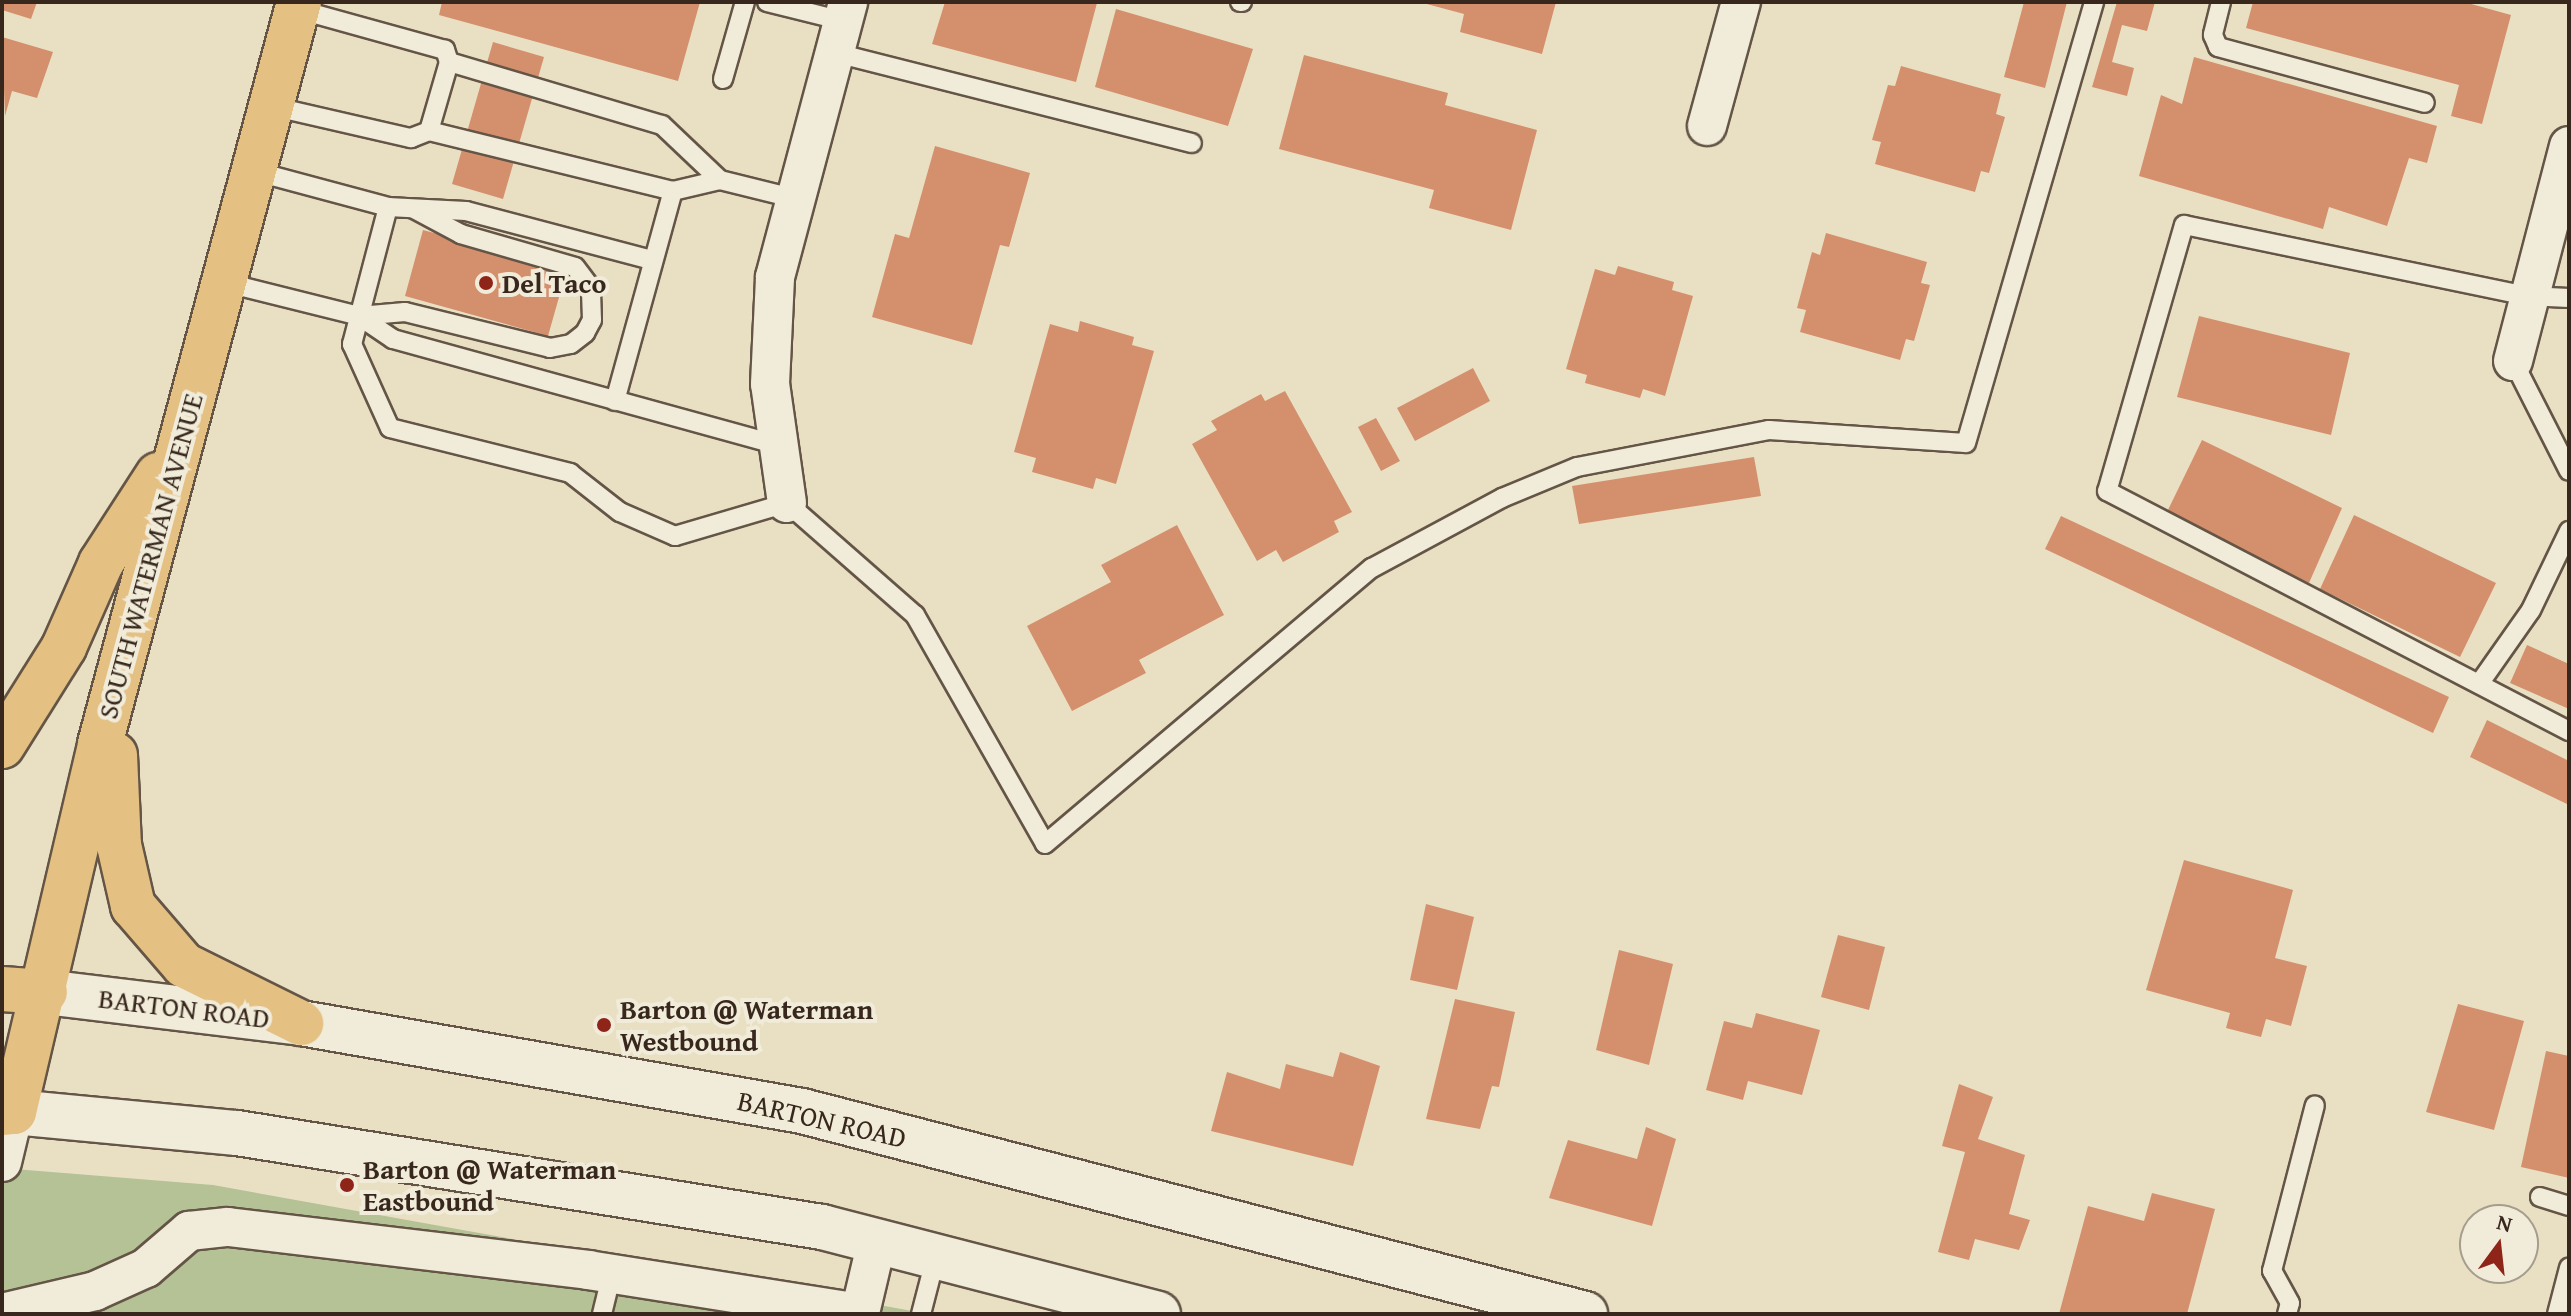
<!DOCTYPE html>
<style>
body{margin:0}
#map{position:relative;width:2571px;height:1316px;overflow:hidden;background:#e9e0c4;font-family:"Gentium Book Plus",serif}
div>[style]{position:absolute}
.green>*{inset:0;background:#b5c295}
.building>*{inset:0;background:#d48f6d}
.roads{filter:drop-shadow(2px 0 #645546) drop-shadow(-2px 0 #645546) drop-shadow(0 2px #645546) drop-shadow(0 -2px #645546)}
.service>*{height:18px;margin:-9px;padding:0 9px;transform-origin:9px;border-radius:9px;background:#f1ebd9}
.minor>*{height:38px;margin:-19px;padding:0 19px;transform-origin:19px;border-radius:19px;background:#f1ebd9}
.secondary>*{height:44px;margin:-22px;padding:0 22px;transform-origin:22px;border-radius:22px;background:#f1ebd9}
.primary>*{height:44px;margin:-22px;padding:0 22px;transform-origin:22px;border-radius:22px;background:#e4c082}
.dots>*{width:22px;height:22px;translate:-50% -50%;box-sizing:border-box;border:4px solid #f1ebd9;border-radius:50%}
span{translate:-50% -50%;white-space:nowrap;text-align:center;line-height:1.15;-webkit-text-stroke:8px #f1ebd9;paint-order:stroke}
.poi-label{font-size:28px;color:#37271c;font-weight:700}
.left{translate:0 -50%;text-align:left}
.street-label{font-size:28px;color:#37271c}
.frame{position:absolute;inset:0;border:4px solid #37271c;pointer-events:none}
.north{position:absolute;left:2459px;top:1204px;width:80px;height:80px;box-sizing:border-box;background:#f1ebd9;border:2px solid #a79d8d;border-radius:50%;rotate:15deg;font-size:22px;font-weight:700;line-height:32px;text-align:center;color:#37271c}
.north::after{content:'';display:block;margin:auto;width:28px;height:36px;background:#8f2418;clip-path:polygon(50% 0,100% 100%,50% 72%,0 100%)}
</style>
<div id="map">
<div class="green">
<i style="clip-path:polygon(2px 1168px,213px 1185px,929px 1314px,2px 1314px)"></i>
</div>
<div class="building">
<i style="clip-path:polygon(2px 2px,37px 2px,31px 19px,2px 10px)"></i>
<i style="clip-path:polygon(442px 2px,700px 2px,678px 81px,439px 15px)"></i>
<i style="clip-path:polygon(945px 2px,1097px 3px,1076px 82px,932px 44px)"></i>
<i style="clip-path:polygon(1556px 2px,1542px 54px,1460px 32px,1464px 14px,1423px 3px)"></i>
<i style="clip-path:polygon(2024px 2px,2067px 2px,2045px 88px,2004px 77px)"></i>
<i style="clip-path:polygon(2117px 2px,2155px 2px,2147px 31px,2122px 25px,2112px 62px,2134px 68px,2127px 96px,2092px 87px)"></i>
<i style="clip-path:polygon(2253px 2px,2464px 2px,2511px 15px,2482px 124px,2451px 116px,2459px 85px,2246px 28px)"></i>
<i style="clip-path:polygon(1116px 9px,1253px 49px,1228px 126px,1095px 87px)"></i>
<i style="clip-path:polygon(2px 37px,53px 52px,37px 98px,12px 91px,5px 116px)"></i>
<i style="clip-path:polygon(493px 42px,544px 57px,503px 199px,452px 184px)"></i>
<i style="clip-path:polygon(1304px 55px,1448px 93px,1445px 105px,1537px 130px,1511px 230px,1429px 208px,1434px 190px,1279px 149px)"></i>
<i style="clip-path:polygon(2194px 57px,2437px 126px,2427px 163px,2409px 158px,2387px 226px,2329px 207px,2323px 229px,2139px 176px,2161px 95px,2182px 104px)"></i>
<i style="clip-path:polygon(1901px 66px,2001px 94px,1996px 114px,2005px 117px,1989px 173px,1981px 171px,1975px 192px,1875px 164px,1881px 142px,1872px 140px,1888px 85px,1895px 86px)"></i>
<i style="clip-path:polygon(935px 146px,1030px 173px,1009px 247px,1000px 245px,972px 345px,872px 317px,895px 234px,909px 238px)"></i>
<i style="clip-path:polygon(423px 230px,567px 269px,548px 336px,405px 296px)"></i>
<i style="clip-path:polygon(1826px 233px,1927px 262px,1921px 283px,1930px 285px,1914px 341px,1906px 339px,1900px 360px,1800px 332px,1806px 310px,1797px 308px,1812px 252px,1820px 255px)"></i>
<i style="clip-path:polygon(1618px 266px,1674px 282px,1672px 290px,1693px 296px,1665px 396px,1643px 389px,1640px 398px,1585px 383px,1587px 375px,1566px 369px,1595px 269px,1615px 275px)"></i>
<i style="clip-path:polygon(2199px 316px,2350px 353px,2331px 435px,2177px 397px)"></i>
<i style="clip-path:polygon(1080px 321px,1134px 337px,1132px 345px,1154px 351px,1116px 484px,1096px 478px,1093px 489px,1032px 472px,1036px 458px,1014px 452px,1050px 324px,1078px 332px)"></i>
<i style="clip-path:polygon(1473px 368px,1490px 401px,1415px 441px,1397px 408px)"></i>
<i style="clip-path:polygon(1285px 391px,1352px 512px,1334px 521px,1339px 532px,1283px 562px,1276px 550px,1257px 561px,1192px 444px,1217px 430px,1211px 421px,1261px 394px,1265px 401px)"></i>
<i style="clip-path:polygon(1376px 418px,1400px 461px,1381px 471px,1358px 427px)"></i>
<i style="clip-path:polygon(2202px 440px,2342px 508px,2309px 583px,2166px 514px)"></i>
<i style="clip-path:polygon(1754px 457px,1761px 496px,1579px 524px,1572px 486px)"></i>
<i style="clip-path:polygon(2354px 515px,2496px 583px,2460px 657px,2320px 589px)"></i>
<i style="clip-path:polygon(2061px 516px,2449px 697px,2433px 733px,2045px 549px)"></i>
<i style="clip-path:polygon(1177px 525px,1224px 615px,1139px 660px,1146px 673px,1072px 711px,1027px 626px,1111px 582px,1101px 565px)"></i>
<i style="clip-path:polygon(2527px 645px,2569px 664px,2569px 709px,2510px 683px)"></i>
<i style="clip-path:polygon(2487px 720px,2569px 761px,2569px 805px,2470px 757px)"></i>
<i style="clip-path:polygon(2184px 860px,2293px 890px,2275px 958px,2307px 966px,2291px 1026px,2266px 1019px,2261px 1037px,2226px 1028px,2230px 1013px,2146px 990px)"></i>
<i style="clip-path:polygon(1426px 904px,1474px 917px,1457px 990px,1410px 980px)"></i>
<i style="clip-path:polygon(1838px 935px,1885px 947px,1869px 1010px,1821px 997px)"></i>
<i style="clip-path:polygon(1619px 950px,1673px 964px,1649px 1065px,1596px 1050px)"></i>
<i style="clip-path:polygon(1455px 999px,1515px 1012px,1499px 1087px,1492px 1086px,1480px 1129px,1426px 1119px)"></i>
<i style="clip-path:polygon(2458px 1004px,2524px 1021px,2494px 1130px,2426px 1112px)"></i>
<i style="clip-path:polygon(1756px 1013px,1820px 1030px,1802px 1095px,1748px 1081px,1743px 1100px,1706px 1090px,1724px 1021px,1752px 1028px)"></i>
<i style="clip-path:polygon(2546px 1051px,2569px 1056px,2569px 1178px,2521px 1167px)"></i>
<i style="clip-path:polygon(1340px 1052px,1380px 1066px,1353px 1166px,1211px 1131px,1227px 1072px,1280px 1089px,1286px 1064px,1333px 1077px)"></i>
<i style="clip-path:polygon(1959px 1084px,1993px 1097px,1978px 1139px,2025px 1155px,2009px 1214px,2030px 1220px,2019px 1250px,1975px 1239px,1969px 1260px,1938px 1252px,1965px 1152px,1942px 1146px)"></i>
<i style="clip-path:polygon(1646px 1127px,1676px 1139px,1652px 1226px,1549px 1198px,1568px 1140px,1637px 1159px)"></i>
<i style="clip-path:polygon(2152px 1193px,2215px 1209px,2187px 1314px,2059px 1314px,2088px 1206px,2144px 1221px)"></i>
</div>
<div class="roads">
<div class="service">
<i style="left:767px;top:2px;width:78px;rotate:14deg"></i>
<i style="left:1240px;top:2px;width:2px"></i>
<i style="left:2221px;top:2px;width:34px;rotate:104deg"></i>
<i style="left:2213px;top:35px;width:13px;rotate:67deg"></i>
<i style="left:2218px;top:47px;width:214px;rotate:15.1deg"></i>
<i style="left:836px;top:53px;width:367px;rotate:14.2deg"></i>
<i style="left:449px;top:62px;width:222px;rotate:16.5deg"></i>
<i style="left:662px;top:125px;width:80px;rotate:43.5deg"></i>
<i style="left:723px;top:79px;width:80px;rotate:-74.1deg"></i>
<i style="left:271px;top:106px;width:144px;rotate:12.9deg"></i>
<i style="left:411px;top:138px;width:19px;rotate:-21deg"></i>
<i style="left:429px;top:131px;width:72px;rotate:-73.8deg"></i>
<i style="left:449px;top:62px;width:13px;rotate:-108deg"></i>
<i style="left:445px;top:50px;width:154px;rotate:-164.5deg"></i>
<i style="left:429px;top:131px;width:251px;rotate:13.8deg"></i>
<i style="left:673px;top:191px;width:48px;rotate:-13.2deg"></i>
<i style="left:720px;top:180px;width:79px;rotate:13.9deg"></i>
<i style="left:254px;top:171px;width:139px;rotate:15deg"></i>
<i style="left:388px;top:207px;width:78px;rotate:2.9deg"></i>
<i style="left:466px;top:211px;width:192px;rotate:14.8deg"></i>
<i style="left:388px;top:207px;width:142px;rotate:104.7deg"></i>
<i style="left:352px;top:344px;width:92px;rotate:65.7deg"></i>
<i style="left:390px;top:428px;width:186px;rotate:14deg"></i>
<i style="left:570px;top:473px;width:63px;rotate:38deg"></i>
<i style="left:620px;top:512px;width:60px;rotate:23.6deg"></i>
<i style="left:675px;top:536px;width:117px;rotate:-16.4deg"></i>
<i style="left:787px;top:503px;width:170px;rotate:41.2deg"></i>
<i style="left:915px;top:615px;width:263px;rotate:60.4deg"></i>
<i style="left:1045px;top:844px;width:428px;rotate:-40.2deg"></i>
<i style="left:1372px;top:568px;width:148px;rotate:-28.3deg"></i>
<i style="left:1502px;top:498px;width:81px;rotate:-22.5deg"></i>
<i style="left:1577px;top:467px;width:196px;rotate:-10.9deg"></i>
<i style="left:1769px;top:430px;width:197px;rotate:3.8deg"></i>
<i style="left:1966px;top:443px;width:459px;rotate:-73.8deg"></i>
<i style="left:223px;top:282px;width:140px;rotate:14deg"></i>
<i style="left:359px;top:316px;width:46px;rotate:-5deg"></i>
<i style="left:405px;top:312px;width:149px;rotate:13.9deg"></i>
<i style="left:550px;top:348px;width:21px;rotate:-11deg"></i>
<i style="left:571px;top:344px;width:18px;rotate:-38deg"></i>
<i style="left:585px;top:333px;width:15px;rotate:-62deg"></i>
<i style="left:592px;top:320px;width:32px;rotate:-92deg"></i>
<i style="left:591px;top:288px;width:26px;rotate:-127deg"></i>
<i style="left:575px;top:267px;width:119px;rotate:-163.9deg"></i>
<i style="left:461px;top:234px;width:53px;rotate:-152deg"></i>
<i style="left:2569px;top:298px;width:42px;rotate:-177.3deg"></i>
<i style="left:2527px;top:296px;width:350px;rotate:-168.3deg"></i>
<i style="left:2184px;top:225px;width:277px;rotate:106.1deg"></i>
<i style="left:2107px;top:491px;width:521px;rotate:27.45deg"></i>
<i style="left:359px;top:316px;width:41px;rotate:34.1deg"></i>
<i style="left:393px;top:339px;width:400px;rotate:15.4deg"></i>
<i style="left:2513px;top:361px;width:123px;rotate:63deg"></i>
<i style="left:615px;top:401px;width:218px;rotate:-74.6deg"></i>
<i style="left:2479px;top:684px;width:90px;rotate:-54.9deg"></i>
<i style="left:2531px;top:610px;width:88px;rotate:-64.3deg"></i>
<i style="left:2540px;top:1197px;width:30px;rotate:17deg"></i>
<i style="left:602px;top:1314px;width:42px;rotate:-76.3deg"></i>
<i style="left:921px;top:1314px;width:60px;rotate:-75.5deg"></i>
<i style="left:2287px;top:1314px;width:11px;rotate:-75deg"></i>
<i style="left:2290px;top:1303px;width:37px;rotate:-119deg"></i>
<i style="left:2272px;top:1271px;width:171px;rotate:-75.5deg"></i>
<i style="left:2557px;top:1314px;width:48px;rotate:-75.4deg"></i>
</div>
<div class="minor">
<i style="left:1707px;top:126px;width:129px;rotate:-74.7deg"></i>
<i style="left:2513px;top:361px;width:222px;rotate:-75.4deg"></i>
<i style="left:787px;top:503px;width:120px;rotate:-98.1deg"></i>
<i style="left:770px;top:384px;width:107px;rotate:-87.3deg"></i>
<i style="left:775px;top:277px;width:285px;rotate:-75.1deg"></i>
<i style="left:2px;top:1162px;width:51px;rotate:-76.5deg"></i>
<i style="left:2px;top:1313px;width:96px;rotate:-13.3deg"></i>
<i style="left:95px;top:1291px;width:56px;rotate:-24.3deg"></i>
<i style="left:146px;top:1268px;width:57px;rotate:-40.7deg"></i>
<i style="left:189px;top:1231px;width:39px;rotate:-6deg"></i>
<i style="left:228px;top:1227px;width:363px;rotate:6.8deg"></i>
<i style="left:588px;top:1270px;width:275px;rotate:9deg"></i>
<i style="left:860px;top:1313px;width:74px;rotate:-76.7deg"></i>
</div>
<div class="secondary">
<i style="left:45px;top:992px;width:258px;rotate:6.9deg"></i>
<i style="left:301px;top:1023px;width:509px;rotate:9.96deg"></i>
<i style="left:802px;top:1111px;width:809px;rotate:14.53deg"></i>
<i style="left:14px;top:1112px;width:224px;rotate:5.4deg"></i>
<i style="left:237px;top:1133px;width:593px;rotate:9.13deg"></i>
<i style="left:822px;top:1227px;width:347px;rotate:14.5deg"></i>
</div>
<div class="primary">
<i style="left:2px;top:746px;width:117px;rotate:-57.9deg"></i>
<i style="left:64px;top:647px;width:92px;rotate:-66.2deg"></i>
<i style="left:101px;top:563px;width:105px;rotate:-57.1deg"></i>
<i style="left:115px;top:755px;width:90px;rotate:87.5deg"></i>
<i style="left:119px;top:845px;width:63px;rotate:77.1deg"></i>
<i style="left:133px;top:906px;width:78px;rotate:49.2deg"></i>
<i style="left:184px;top:965px;width:131px;rotate:26.4deg"></i>
<i style="left:2px;top:989px;width:43px;rotate:4deg"></i>
<i style="left:2px;top:1113px;width:12px;rotate:-5deg"></i>
<i style="left:14px;top:1112px;width:378px;rotate:-76.8deg"></i>
<i style="left:100px;top:744px;width:768px;rotate:-74.99deg"></i>
</div>
</div>
<div class="dots">
<i style="left:486px;top:283px;background:#8f2418"></i>
<i style="left:604px;top:1025px;background:#8f2418"></i>
<i style="left:347px;top:1185px;background:#8f2418"></i>
</div>
<div class="poi-label">
<span class="left" style="left:502px;top:283px">Del Taco</span>
<span class="left" style="left:620px;top:1025px">Barton @ Waterman<br>Westbound</span>
<span class="left" style="left:363px;top:1185px">Barton @ Waterman<br>Eastbound</span>
</div>
<div class="street-label">
<span style="left:150px;top:556px;rotate:-75deg">SOUTH WATERMAN AVENUE</span>
<span style="left:184px;top:1008px;rotate:7deg">BARTON ROAD</span>
<span style="left:822px;top:1119px;rotate:13deg">BARTON ROAD</span>
</div>
<div class="frame"></div>
<div class="north">N</div>
</div>
